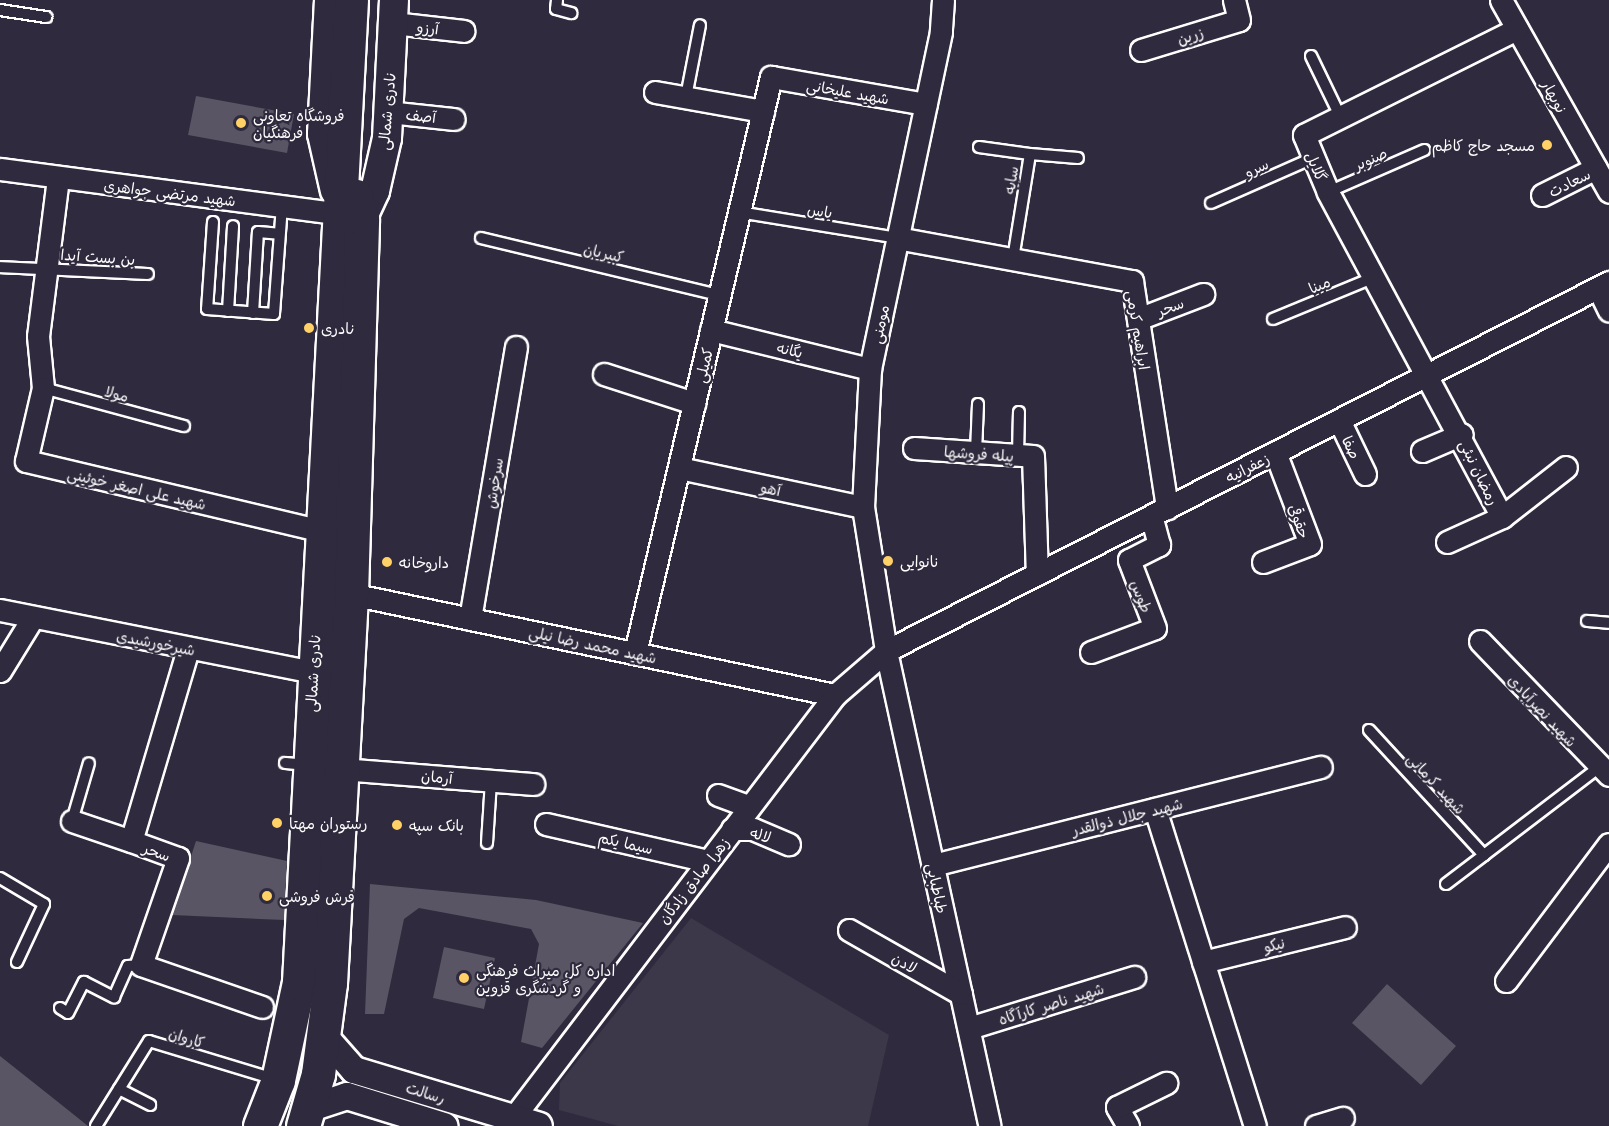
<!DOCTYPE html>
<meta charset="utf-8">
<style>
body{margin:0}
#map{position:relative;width:1609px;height:1126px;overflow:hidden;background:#2f2a3d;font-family:"Playpen Sans","Playpen Sans Arabic",sans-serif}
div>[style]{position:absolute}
.built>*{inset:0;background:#3c3749}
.building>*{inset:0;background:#595564}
.roads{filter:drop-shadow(2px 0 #fff) drop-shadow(-2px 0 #fff) drop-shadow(0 2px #fff) drop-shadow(0 -2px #fff)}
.service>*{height:10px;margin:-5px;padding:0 5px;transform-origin:5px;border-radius:5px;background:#2f2a3d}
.minor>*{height:21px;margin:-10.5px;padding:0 10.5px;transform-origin:10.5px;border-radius:10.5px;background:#2f2a3d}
.tertiary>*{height:26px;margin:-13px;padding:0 13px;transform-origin:13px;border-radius:13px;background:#2f2a3d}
.secondary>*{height:28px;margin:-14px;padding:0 14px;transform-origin:14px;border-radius:14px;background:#2f2a3d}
.primary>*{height:33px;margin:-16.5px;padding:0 16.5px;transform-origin:16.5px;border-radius:16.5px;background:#2f2a3d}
.dots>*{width:16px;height:16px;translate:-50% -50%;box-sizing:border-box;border:3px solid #2f2a3d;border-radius:50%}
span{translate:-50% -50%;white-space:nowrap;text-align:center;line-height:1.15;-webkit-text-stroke:4.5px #2f2a3d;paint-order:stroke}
.street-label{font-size:15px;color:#fff}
.poi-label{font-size:15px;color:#fff}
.left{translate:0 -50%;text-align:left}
.right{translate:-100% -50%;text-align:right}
</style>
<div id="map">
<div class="built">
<i style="clip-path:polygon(691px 918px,889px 1035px,868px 1126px,618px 1126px,559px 1110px,560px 1083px)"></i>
</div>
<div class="building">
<i style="clip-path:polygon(196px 96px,294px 114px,287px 153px,188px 135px)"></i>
<i style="clip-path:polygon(196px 841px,287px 861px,284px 920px,172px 915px)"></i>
<i style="clip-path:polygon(370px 884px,536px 900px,643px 923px,542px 1048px,521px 1042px,539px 944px,531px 929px,419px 908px,404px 919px,384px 1014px,365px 1014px)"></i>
<i style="clip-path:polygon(444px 947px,495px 958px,484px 1009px,433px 998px)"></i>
<i style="clip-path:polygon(1387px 984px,1456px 1046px,1421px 1085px,1352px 1023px)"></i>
<i style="clip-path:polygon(0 1056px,58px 1102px,88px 1126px,0 1126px)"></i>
</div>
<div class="roads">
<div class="service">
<i style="left:557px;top:0;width:9px;rotate:96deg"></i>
<i style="left:556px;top:9px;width:16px;rotate:15deg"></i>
<i style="left:0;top:10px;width:47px;rotate:8.7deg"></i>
<i style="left:1311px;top:56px;width:64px;rotate:64.2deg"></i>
<i style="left:686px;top:97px;width:73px;rotate:-79deg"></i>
<i style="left:979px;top:147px;width:51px;rotate:7.8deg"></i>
<i style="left:1328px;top:192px;width:105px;rotate:-23.6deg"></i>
<i style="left:1211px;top:203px;width:111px;rotate:-23.8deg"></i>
<i style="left:739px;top:212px;width:160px;rotate:9.3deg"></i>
<i style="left:213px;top:222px;width:87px;rotate:93.9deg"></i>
<i style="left:207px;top:309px;width:67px;rotate:4.3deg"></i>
<i style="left:274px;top:314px;width:108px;rotate:-85.8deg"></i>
<i style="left:481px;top:238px;width:245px;rotate:13.5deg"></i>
<i style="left:1013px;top:259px;width:106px;rotate:-80.8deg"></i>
<i style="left:1030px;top:154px;width:48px;rotate:4.8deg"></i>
<i style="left:0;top:267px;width:148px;rotate:2.7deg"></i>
<i style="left:228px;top:311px;width:85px;rotate:-86.6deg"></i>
<i style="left:253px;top:313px;width:81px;rotate:-86.5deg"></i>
<i style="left:258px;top:232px;width:21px;rotate:5deg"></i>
<i style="left:1273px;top:319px;width:110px;rotate:-22.4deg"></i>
<i style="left:43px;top:388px;width:146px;rotate:15.1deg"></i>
<i style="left:976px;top:452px;width:48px;rotate:-87.6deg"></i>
<i style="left:1018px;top:455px;width:43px;rotate:-88.7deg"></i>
<i style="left:1587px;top:621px;width:22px;rotate:5deg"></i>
<i style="left:1369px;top:730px;width:170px;rotate:47.4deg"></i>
<i style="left:1484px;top:855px;width:143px;rotate:-37.3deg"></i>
<i style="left:285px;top:763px;width:23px;rotate:5deg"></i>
<i style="left:72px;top:821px;width:60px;rotate:-73.7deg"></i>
<i style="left:487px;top:843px;width:62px;rotate:-86.3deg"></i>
<i style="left:0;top:878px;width:51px;rotate:30.6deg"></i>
<i style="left:44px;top:904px;width:64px;rotate:115deg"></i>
<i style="left:1446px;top:884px;width:48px;rotate:-37.3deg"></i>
<i style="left:60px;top:1008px;width:9px;rotate:32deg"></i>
<i style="left:68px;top:1013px;width:35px;rotate:-63deg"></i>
<i style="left:84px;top:982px;width:34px;rotate:27deg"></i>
<i style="left:114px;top:997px;width:34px;rotate:-66deg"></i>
<i style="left:128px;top:966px;width:13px;rotate:-4deg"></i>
<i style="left:119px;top:1089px;width:35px;rotate:27deg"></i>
<i style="left:96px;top:1126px;width:100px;rotate:-58.1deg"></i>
<i style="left:149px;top:1041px;width:131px;rotate:16.9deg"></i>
</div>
<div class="minor">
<i style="left:943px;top:0;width:32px;rotate:94deg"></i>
<i style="left:941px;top:32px;width:344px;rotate:101.9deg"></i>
<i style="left:870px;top:369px;width:138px;rotate:92.9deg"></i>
<i style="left:863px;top:507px;width:146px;rotate:80.9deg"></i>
<i style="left:886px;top:651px;width:486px;rotate:77.7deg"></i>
<i style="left:1501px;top:0;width:220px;rotate:60.6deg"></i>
<i style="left:393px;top:23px;width:71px;rotate:6.4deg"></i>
<i style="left:1141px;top:50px;width:102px;rotate:-17deg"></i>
<i style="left:1239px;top:20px;width:21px;rotate:-104deg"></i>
<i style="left:655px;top:92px;width:110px;rotate:10deg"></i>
<i style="left:388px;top:112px;width:66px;rotate:6.1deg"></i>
<i style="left:0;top:169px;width:343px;rotate:7.5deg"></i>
<i style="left:58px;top:178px;width:159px;rotate:97.2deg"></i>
<i style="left:38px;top:336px;width:52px;rotate:84.5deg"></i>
<i style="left:43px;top:388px;width:75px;rotate:103.1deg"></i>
<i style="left:26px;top:461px;width:303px;rotate:13.3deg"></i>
<i style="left:1542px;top:195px;width:60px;rotate:-26.6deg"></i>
<i style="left:897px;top:238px;width:239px;rotate:10.4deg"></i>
<i style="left:1132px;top:281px;width:230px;rotate:81.2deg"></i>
<i style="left:1598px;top:288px;width:25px;rotate:64deg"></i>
<i style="left:1138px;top:319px;width:70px;rotate:-21deg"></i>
<i style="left:711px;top:330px;width:164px;rotate:13.8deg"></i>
<i style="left:604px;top:374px;width:95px;rotate:17.9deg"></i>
<i style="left:1339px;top:420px;width:60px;rotate:64.3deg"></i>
<i style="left:914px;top:448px;width:119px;rotate:3.8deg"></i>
<i style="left:1033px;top:456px;width:118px;rotate:88.1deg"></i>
<i style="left:1422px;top:451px;width:43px;rotate:-23deg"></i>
<i style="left:679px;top:468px;width:188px;rotate:12deg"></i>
<i style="left:1502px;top:517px;width:81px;rotate:-38deg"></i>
<i style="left:1447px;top:542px;width:60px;rotate:-24.4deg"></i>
<i style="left:1502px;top:517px;width:369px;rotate:-118.2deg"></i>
<i style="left:1328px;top:192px;width:62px;rotate:-112.8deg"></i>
<i style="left:1304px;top:135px;width:238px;rotate:-26.5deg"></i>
<i style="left:1263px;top:562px;width:50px;rotate:-21deg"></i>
<i style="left:1310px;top:544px;width:98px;rotate:-110.8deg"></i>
<i style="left:351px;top:594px;width:494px;rotate:11.8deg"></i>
<i style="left:0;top:610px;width:318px;rotate:11.2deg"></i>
<i style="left:470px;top:619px;width:276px;rotate:-80.4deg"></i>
<i style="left:1480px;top:641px;width:186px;rotate:46.1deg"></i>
<i style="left:188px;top:649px;width:200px;rotate:106.5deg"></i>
<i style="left:131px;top:841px;width:50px;rotate:19.9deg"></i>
<i style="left:178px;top:858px;width:113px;rotate:109.1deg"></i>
<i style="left:141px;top:965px;width:128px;rotate:19.1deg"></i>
<i style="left:1091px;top:652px;width:68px;rotate:-20.6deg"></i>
<i style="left:1155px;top:628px;width:73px;rotate:-110.9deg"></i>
<i style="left:1129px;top:560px;width:34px;rotate:-27deg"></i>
<i style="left:1159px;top:545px;width:30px;rotate:-105deg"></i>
<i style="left:635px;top:653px;width:592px;rotate:-76.72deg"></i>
<i style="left:771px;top:77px;width:157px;rotate:9.9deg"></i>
<i style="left:0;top:671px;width:61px;rotate:-58.4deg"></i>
<i style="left:342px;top:769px;width:192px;rotate:4.5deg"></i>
<i style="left:718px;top:795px;width:33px;rotate:20deg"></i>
<i style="left:1155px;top:809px;width:332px;rotate:72.5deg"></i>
<i style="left:72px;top:821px;width:62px;rotate:18.7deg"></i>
<i style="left:546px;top:824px;width:165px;rotate:12.9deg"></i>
<i style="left:732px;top:829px;width:21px"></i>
<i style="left:753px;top:829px;width:39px;rotate:23deg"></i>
<i style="left:933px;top:865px;width:400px;rotate:-14.2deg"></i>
<i style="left:849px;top:930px;width:129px;rotate:29.7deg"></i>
<i style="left:1203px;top:962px;width:146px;rotate:-13.8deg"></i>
<i style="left:1506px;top:981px;width:171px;rotate:-53.1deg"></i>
<i style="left:969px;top:1028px;width:173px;rotate:-17.2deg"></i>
<i style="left:507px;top:1126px;width:542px;rotate:-52.73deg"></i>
<i style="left:835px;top:695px;width:67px;rotate:-40.8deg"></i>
<i style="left:886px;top:651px;width:812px;rotate:-27.04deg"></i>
<i style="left:1128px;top:1126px;width:22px;rotate:-120deg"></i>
<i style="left:1117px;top:1107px;width:55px;rotate:-26.1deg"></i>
<i style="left:1316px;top:1126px;width:28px;rotate:-17deg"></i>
</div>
<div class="tertiary">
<i style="left:325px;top:1037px;width:44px;rotate:48.7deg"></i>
<i style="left:354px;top:1070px;width:193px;rotate:16.8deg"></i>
<i style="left:308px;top:1109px;width:41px;rotate:-18.4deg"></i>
<i style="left:347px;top:1096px;width:102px;rotate:17.2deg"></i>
</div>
<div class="secondary">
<i style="left:329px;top:0;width:134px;rotate:93deg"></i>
<i style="left:322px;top:134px;width:58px;rotate:77.2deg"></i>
<i style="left:362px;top:219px;width:31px;rotate:-65deg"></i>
<i style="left:375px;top:191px;width:54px;rotate:-77.2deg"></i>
<i style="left:387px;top:138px;width:138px;rotate:-87.1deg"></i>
</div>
<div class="primary">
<i style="left:260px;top:1126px;width:49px;rotate:-68.6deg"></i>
<i style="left:278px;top:1080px;width:100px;rotate:-77.9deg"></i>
<i style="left:299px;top:982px;width:983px;rotate:-86.97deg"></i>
<i style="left:303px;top:1126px;width:54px;rotate:-73.9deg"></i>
<i style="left:318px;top:1074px;width:92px;rotate:-82.5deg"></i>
<i style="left:330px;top:983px;width:390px;rotate:-86.9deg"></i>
<i style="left:351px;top:594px;width:375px;rotate:-88.3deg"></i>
<i style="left:362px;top:219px;width:24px;rotate:-105deg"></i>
</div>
</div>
<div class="dots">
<i style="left:241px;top:123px;background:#ffd166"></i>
<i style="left:1547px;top:145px;background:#ffd166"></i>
<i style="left:309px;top:328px;background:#ffd166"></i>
<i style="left:888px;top:561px;background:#ffd166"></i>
<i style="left:387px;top:562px;background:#ffd166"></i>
<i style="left:277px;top:823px;background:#ffd166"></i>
<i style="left:397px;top:825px;background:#ffd166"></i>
<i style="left:267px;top:896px;background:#ffd166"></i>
<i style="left:464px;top:978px;background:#ffd166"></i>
</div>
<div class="street-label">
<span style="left:428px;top:27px;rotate:6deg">آرزو</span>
<span style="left:1190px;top:35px;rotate:-17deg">زرین</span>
<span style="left:848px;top:91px;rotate:10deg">شهید علیخانی</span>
<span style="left:1555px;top:96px;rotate:61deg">نوبهار</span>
<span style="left:386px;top:111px;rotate:-85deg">نادری شمالی</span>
<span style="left:421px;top:115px;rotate:6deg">آصف</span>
<span style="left:1370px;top:158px;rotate:-24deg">صنوبر</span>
<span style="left:1317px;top:166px;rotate:66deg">گلایل</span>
<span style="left:1256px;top:167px;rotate:-24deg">سرو</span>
<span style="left:1010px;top:180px;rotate:-81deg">سایه</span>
<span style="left:1569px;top:182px;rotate:-27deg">سعادت</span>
<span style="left:170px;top:192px;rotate:7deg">شهید مرتضی جواهری</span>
<span style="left:820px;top:210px;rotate:9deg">یاس</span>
<span style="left:604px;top:252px;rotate:13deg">کبیریان</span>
<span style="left:98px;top:256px;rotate:4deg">بن بست آیدا</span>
<span style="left:1319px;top:284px;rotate:-22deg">مینا</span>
<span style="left:1170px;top:306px;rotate:-21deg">سحر</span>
<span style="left:879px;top:324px;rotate:-78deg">مومنی</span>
<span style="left:1139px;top:330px;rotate:81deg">ابراهیم کرمی</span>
<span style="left:790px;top:349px;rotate:14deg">یگانه</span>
<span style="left:703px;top:365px;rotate:-77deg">کمیلی</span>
<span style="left:117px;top:393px;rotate:15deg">مولا</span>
<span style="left:1352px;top:447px;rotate:64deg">صفا</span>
<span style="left:979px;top:453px;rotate:4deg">پیله فروشها</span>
<span style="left:1247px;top:467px;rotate:-27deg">زعفرانیه</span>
<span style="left:1480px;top:472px;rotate:64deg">رمضان نبئی</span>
<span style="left:493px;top:483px;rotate:-81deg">سرخوش</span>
<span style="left:137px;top:488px;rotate:13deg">شهید علی اصغر خوئینی</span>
<span style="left:771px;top:488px;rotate:12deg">آهو</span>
<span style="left:1300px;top:521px;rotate:70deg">حقوقی</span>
<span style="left:1142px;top:596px;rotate:69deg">طوس</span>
<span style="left:156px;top:642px;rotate:11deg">شیرخورشیدی</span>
<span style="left:593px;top:644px;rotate:12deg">شهید محمد رضا نیلی</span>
<span style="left:312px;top:673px;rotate:-87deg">نادری شمالی</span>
<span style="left:1543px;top:710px;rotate:47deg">شهید نصرآبادی</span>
<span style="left:437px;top:776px;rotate:5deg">آرمان</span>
<span style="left:1437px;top:783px;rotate:47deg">شهید کرمانی</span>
<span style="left:1127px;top:816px;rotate:-14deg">شهید جلال ذوالقدر</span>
<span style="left:761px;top:834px;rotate:17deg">لاله</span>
<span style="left:626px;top:842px;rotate:13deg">سیما یکم</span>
<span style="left:157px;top:851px;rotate:20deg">سحر</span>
<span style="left:693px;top:880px;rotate:-52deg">زهرا صادق زادگان</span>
<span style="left:938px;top:888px;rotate:78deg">طباطبایی</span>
<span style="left:1274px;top:944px;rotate:-14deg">نیکو</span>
<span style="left:905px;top:962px;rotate:29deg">لادن</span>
<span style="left:1051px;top:1003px;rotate:-17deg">شهید ناصر کارآگاه</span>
<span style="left:187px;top:1037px;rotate:17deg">کاروان</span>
<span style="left:426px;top:1092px;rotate:17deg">رسالت</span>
</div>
<div class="poi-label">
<span class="left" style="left:253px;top:123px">فروشگاه تعاونی<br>فرهنگیان</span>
<span class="right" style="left:1535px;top:145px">مسجد حاج کاظم</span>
<span class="left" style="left:321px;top:328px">نادری</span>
<span class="left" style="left:900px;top:561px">نانوایی</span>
<span class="left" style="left:399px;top:562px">داروخانه</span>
<span class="left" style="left:289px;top:823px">رستوران مهتا</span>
<span class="left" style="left:409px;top:825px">بانک سپه</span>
<span class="left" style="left:279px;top:896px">فرش فروشی</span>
<span class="left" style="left:476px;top:978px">اداره کل میراث فرهنگی<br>و گردشگری قزوین</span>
</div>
</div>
